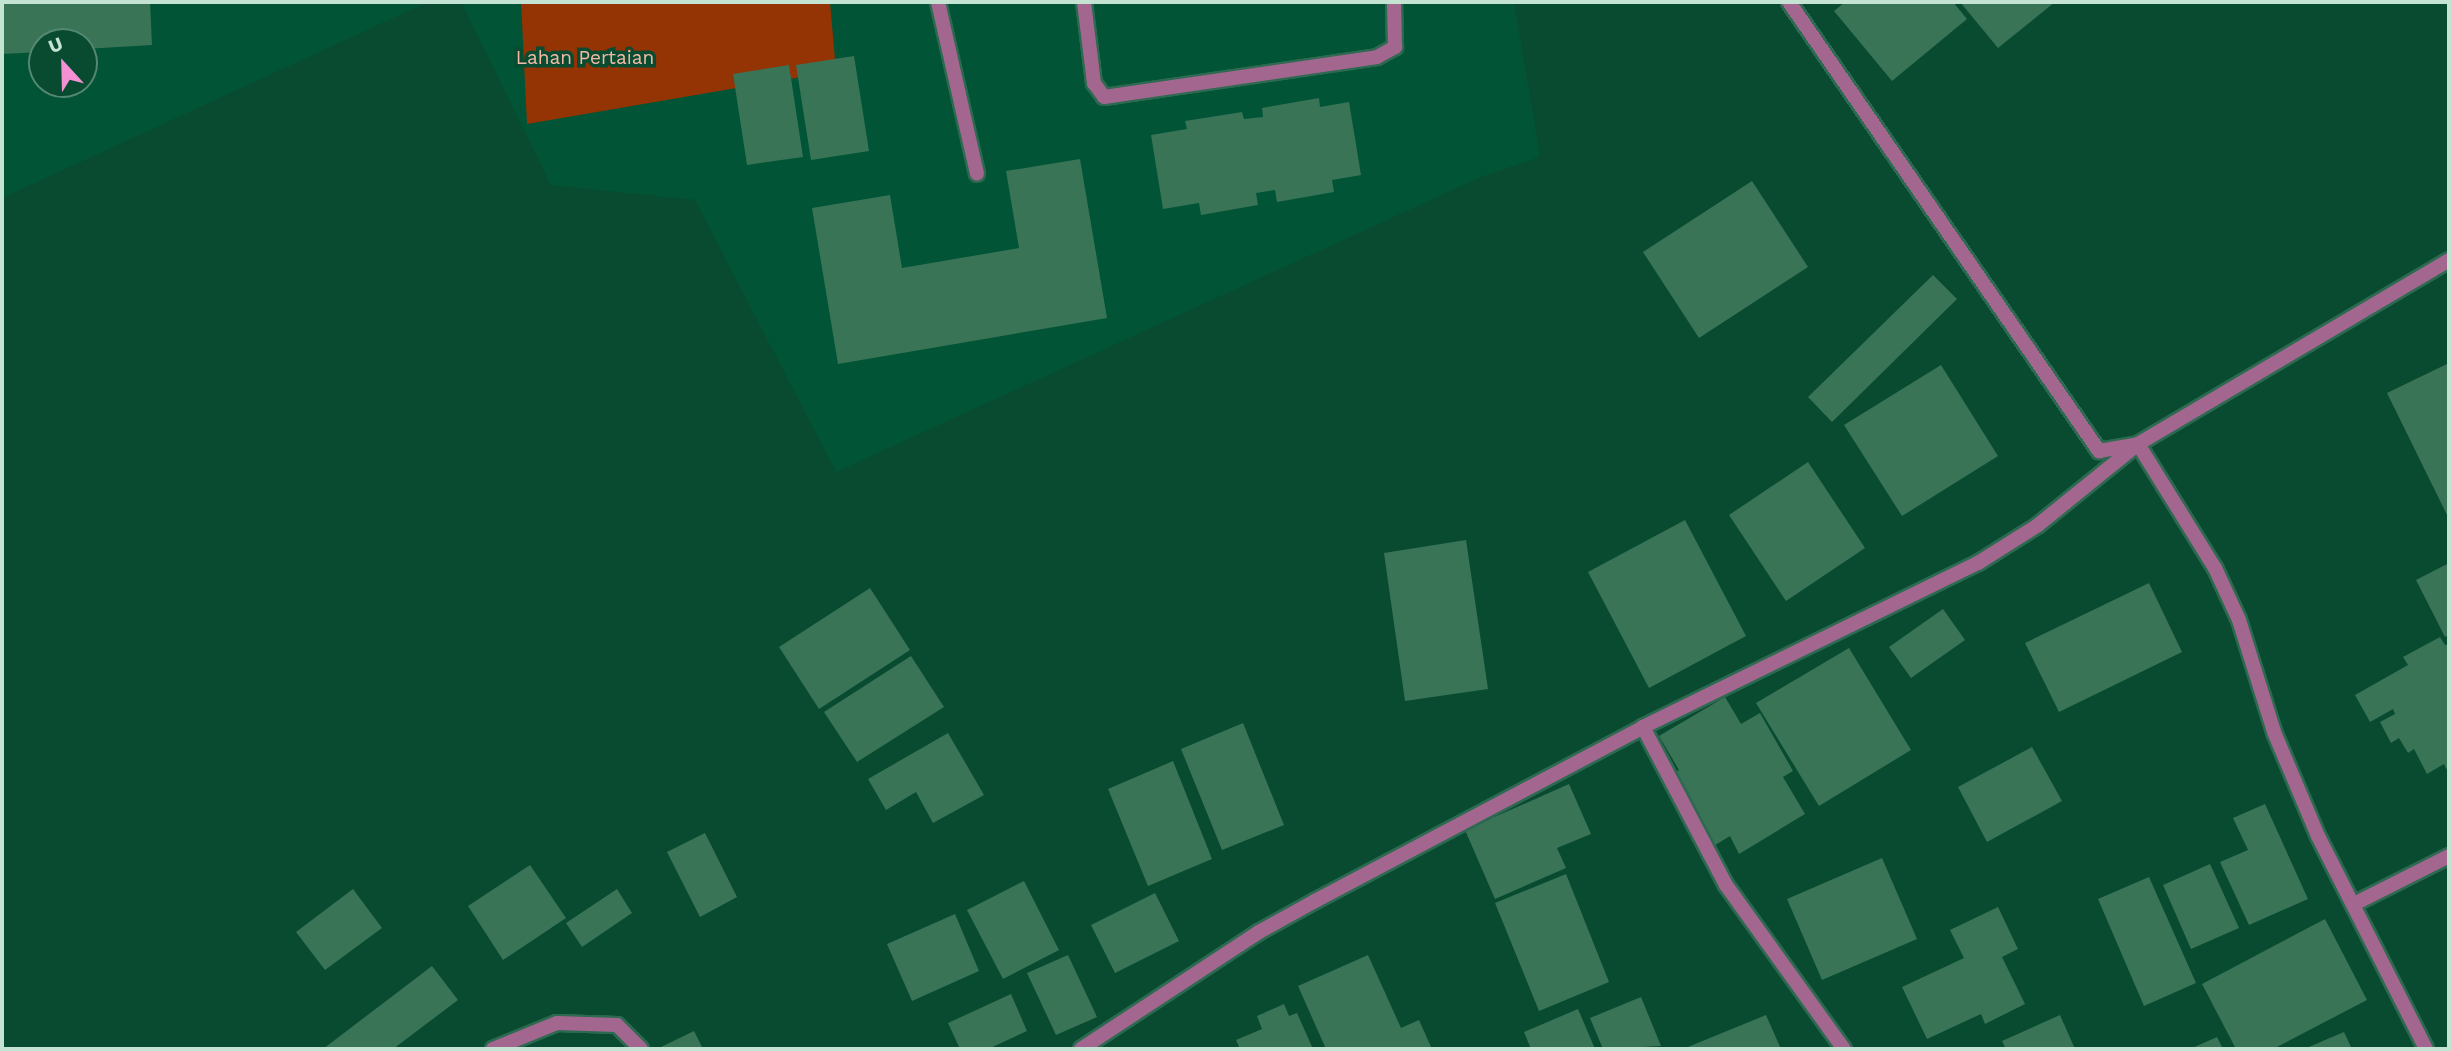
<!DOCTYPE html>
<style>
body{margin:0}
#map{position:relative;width:2451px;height:1051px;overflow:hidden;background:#084b31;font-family:"Work Sans",sans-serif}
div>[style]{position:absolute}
.built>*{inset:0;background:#015436}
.green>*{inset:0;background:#943304}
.building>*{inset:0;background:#397457}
.roads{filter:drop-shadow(2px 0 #2e6951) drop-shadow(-2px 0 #2e6951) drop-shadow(0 2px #2e6951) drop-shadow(0 -2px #2e6951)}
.minor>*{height:14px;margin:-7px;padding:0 7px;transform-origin:7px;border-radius:7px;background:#a3678f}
span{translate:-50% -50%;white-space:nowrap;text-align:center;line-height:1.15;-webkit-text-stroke:7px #084b31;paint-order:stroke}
.park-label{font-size:19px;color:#f2baa6}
.frame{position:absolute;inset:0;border:4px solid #c5e3d2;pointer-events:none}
.north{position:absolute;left:28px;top:28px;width:70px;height:70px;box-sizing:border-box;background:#084b31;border:2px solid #548871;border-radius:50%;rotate:338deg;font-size:19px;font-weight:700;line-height:28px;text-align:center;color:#c5e3d2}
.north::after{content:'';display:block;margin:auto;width:24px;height:32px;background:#f491d4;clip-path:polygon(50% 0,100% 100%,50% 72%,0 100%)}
</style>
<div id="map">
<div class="built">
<i style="clip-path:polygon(evenodd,2px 2px,428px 2px,2px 198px,2px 2px,42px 42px,84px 42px,84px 84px,42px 84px,42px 42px)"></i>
<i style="clip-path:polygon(461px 2px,1514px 2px,1540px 157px,1481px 177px,836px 472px,695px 200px,551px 185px)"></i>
</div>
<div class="green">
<i style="clip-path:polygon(521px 2px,830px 2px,836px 71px,527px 124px)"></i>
</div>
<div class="building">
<i style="clip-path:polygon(2px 2px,150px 2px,152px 45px,84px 49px,84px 42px,42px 42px,42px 52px,2px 54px)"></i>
<i style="clip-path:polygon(1845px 2px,1953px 2px,1967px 19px,1892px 81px,1834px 11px)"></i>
<i style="clip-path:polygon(1960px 2px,2055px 2px,1998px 48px)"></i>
<i style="clip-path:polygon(854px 56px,869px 151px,811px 160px,796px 65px)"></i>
<i style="clip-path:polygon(789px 65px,803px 157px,747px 165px,733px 74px)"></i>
<i style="clip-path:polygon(1319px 98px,1320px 107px,1349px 102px,1361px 175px,1332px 180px,1334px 192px,1277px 202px,1275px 190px,1256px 193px,1258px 205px,1201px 215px,1199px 203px,1163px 209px,1151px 135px,1187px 129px,1185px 121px,1242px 112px,1244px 119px,1263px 117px,1262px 108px)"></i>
<i style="clip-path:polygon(1080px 159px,1107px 318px,838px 364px,812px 208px,890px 195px,902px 268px,1019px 248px,1006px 171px)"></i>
<i style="clip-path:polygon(1752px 181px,1808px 267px,1699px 338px,1643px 252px)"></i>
<i style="clip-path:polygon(1933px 275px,1957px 299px,1832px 422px,1808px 397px)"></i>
<i style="clip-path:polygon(2449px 363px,2449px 519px,2387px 393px)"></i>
<i style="clip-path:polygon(1941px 365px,1998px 456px,1902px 516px,1844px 425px)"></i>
<i style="clip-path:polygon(1808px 462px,1865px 548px,1786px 601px,1729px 515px)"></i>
<i style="clip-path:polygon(1685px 520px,1746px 636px,1649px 688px,1588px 572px)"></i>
<i style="clip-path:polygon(1466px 540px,1488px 689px,1405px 701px,1384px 553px)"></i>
<i style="clip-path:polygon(2449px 563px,2449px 635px,2445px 637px,2416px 580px)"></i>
<i style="clip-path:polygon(2149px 583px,2182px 652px,2059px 712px,2025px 643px)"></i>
<i style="clip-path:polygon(870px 588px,910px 650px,819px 709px,779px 647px)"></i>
<i style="clip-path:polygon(1943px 609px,1965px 640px,1911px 678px,1889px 647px)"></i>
<i style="clip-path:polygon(2440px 637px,2445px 645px,2449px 644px,2449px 774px,2444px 764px,2427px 774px,2414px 749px,2408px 753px,2399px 738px,2391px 743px,2380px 722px,2395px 714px,2393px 709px,2370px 722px,2355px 695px,2408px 665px,2403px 657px)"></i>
<i style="clip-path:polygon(1849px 648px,1911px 750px,1819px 806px,1756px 703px)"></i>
<i style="clip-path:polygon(911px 656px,944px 707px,857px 762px,824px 712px)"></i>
<i style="clip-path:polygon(1725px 697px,1741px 724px,1760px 713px,1793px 771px,1783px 777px,1805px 814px,1739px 854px,1730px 836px,1712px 847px,1670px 775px,1679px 770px,1659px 736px)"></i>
<i style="clip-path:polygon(1243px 723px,1284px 825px,1222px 850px,1181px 749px)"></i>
<i style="clip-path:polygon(948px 733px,984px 795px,933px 823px,916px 792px,886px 810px,868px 779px)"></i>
<i style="clip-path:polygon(2032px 747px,2062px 801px,1987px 842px,1958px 787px)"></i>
<i style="clip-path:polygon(1173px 761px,1212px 859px,1148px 886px,1108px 789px)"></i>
<i style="clip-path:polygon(1569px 784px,1591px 834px,1557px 848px,1566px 868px,1495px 899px,1465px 830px)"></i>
<i style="clip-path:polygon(2265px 804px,2308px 899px,2249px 925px,2220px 862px,2248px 850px,2233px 818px)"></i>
<i style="clip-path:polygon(705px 833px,737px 897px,700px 917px,667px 852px)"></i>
<i style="clip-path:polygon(1882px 858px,1917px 939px,1822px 980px,1787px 899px)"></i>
<i style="clip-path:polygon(2210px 864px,2239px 928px,2191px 949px,2163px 885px)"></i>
<i style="clip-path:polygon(530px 865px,566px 918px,503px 960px,468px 906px)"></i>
<i style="clip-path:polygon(1566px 874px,1609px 982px,1539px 1011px,1495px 903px)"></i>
<i style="clip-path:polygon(2149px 877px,2196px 983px,2144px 1006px,2098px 899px)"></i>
<i style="clip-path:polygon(1024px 881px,1059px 950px,1003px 979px,967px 910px)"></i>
<i style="clip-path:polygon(353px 889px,382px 928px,325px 970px,296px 932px)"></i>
<i style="clip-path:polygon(617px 889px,632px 913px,582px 947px,566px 923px)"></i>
<i style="clip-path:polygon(1155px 893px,1179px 941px,1115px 973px,1091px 925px)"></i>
<i style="clip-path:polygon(1998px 907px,2018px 949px,2002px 957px,2025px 1004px,1985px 1024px,1981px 1014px,1927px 1039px,1902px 987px,1964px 958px,1950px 930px)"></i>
<i style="clip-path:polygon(955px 914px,979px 971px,912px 1001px,887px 944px)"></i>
<i style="clip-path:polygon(2325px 919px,2367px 1000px,2273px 1049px,2236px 1049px,2202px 984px)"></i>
<i style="clip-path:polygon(1068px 955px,1097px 1017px,1056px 1035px,1027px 973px)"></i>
<i style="clip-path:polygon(1368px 955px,1401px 1028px,1419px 1020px,1432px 1049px,1326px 1049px,1298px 986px)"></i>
<i style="clip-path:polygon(432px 966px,458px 1000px,393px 1049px,323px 1049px)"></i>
<i style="clip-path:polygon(1011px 994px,1027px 1031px,988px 1049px,960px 1049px,948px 1023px)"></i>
<i style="clip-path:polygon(1641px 997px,1661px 1046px,1603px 1049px,1590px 1018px)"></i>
<i style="clip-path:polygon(1284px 1004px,1289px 1016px,1297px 1013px,1313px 1049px,1240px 1049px,1236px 1040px,1262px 1029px,1257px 1016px)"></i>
<i style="clip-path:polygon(1578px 1009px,1595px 1049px,1531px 1049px,1524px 1032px)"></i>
<i style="clip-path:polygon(1766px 1015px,1781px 1049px,1683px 1049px)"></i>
<i style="clip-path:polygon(2060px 1015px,2075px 1049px,2006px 1049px,2002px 1041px)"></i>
<i style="clip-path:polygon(694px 1031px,703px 1049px,657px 1049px)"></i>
<i style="clip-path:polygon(2344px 1032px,2352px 1049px,2304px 1049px)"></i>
<i style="clip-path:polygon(2217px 1037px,2223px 1049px,2190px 1049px)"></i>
</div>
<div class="roads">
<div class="minor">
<i style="left:938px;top:2px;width:176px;rotate:77.2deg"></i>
<i style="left:1084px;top:2px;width:82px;rotate:83deg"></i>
<i style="left:1094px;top:83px;width:17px;rotate:54deg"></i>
<i style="left:1104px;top:97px;width:276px;rotate:-8.3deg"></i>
<i style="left:1377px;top:57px;width:21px;rotate:-29deg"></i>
<i style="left:1395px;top:47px;width:45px;rotate:-91.3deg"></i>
<i style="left:1789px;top:2px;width:546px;rotate:55.38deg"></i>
<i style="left:2099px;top:451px;width:40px;rotate:-10deg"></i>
<i style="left:2138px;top:444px;width:146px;rotate:58.2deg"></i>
<i style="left:2215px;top:568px;width:57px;rotate:65.2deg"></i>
<i style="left:2239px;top:620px;width:117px;rotate:72.6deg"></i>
<i style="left:2274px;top:732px;width:113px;rotate:67.1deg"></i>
<i style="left:2318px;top:836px;width:239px;rotate:63.1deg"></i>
<i style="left:1643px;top:727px;width:178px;rotate:62.3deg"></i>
<i style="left:1726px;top:885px;width:202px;rotate:54.3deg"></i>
<i style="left:2354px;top:904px;width:106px;rotate:-26.8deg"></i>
<i style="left:493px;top:1049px;width:69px;rotate:-22.1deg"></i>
<i style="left:557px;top:1023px;width:60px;rotate:1.9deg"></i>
<i style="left:617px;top:1025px;width:34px;rotate:45deg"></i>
<i style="left:1081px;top:1049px;width:213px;rotate:-33.3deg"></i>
<i style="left:1259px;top:932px;width:64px;rotate:-29deg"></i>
<i style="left:1315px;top:901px;width:371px;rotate:-27.9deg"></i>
<i style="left:1643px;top:727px;width:373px;rotate:-26.1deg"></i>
<i style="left:1978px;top:563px;width:71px;rotate:-32.3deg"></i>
<i style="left:2038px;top:525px;width:129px;rotate:-39deg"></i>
<i style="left:2138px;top:444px;width:361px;rotate:-30.6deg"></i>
</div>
</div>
<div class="park-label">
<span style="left:585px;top:58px">Lahan Pertaian</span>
</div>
<div class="frame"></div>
<div class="north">U</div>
</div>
